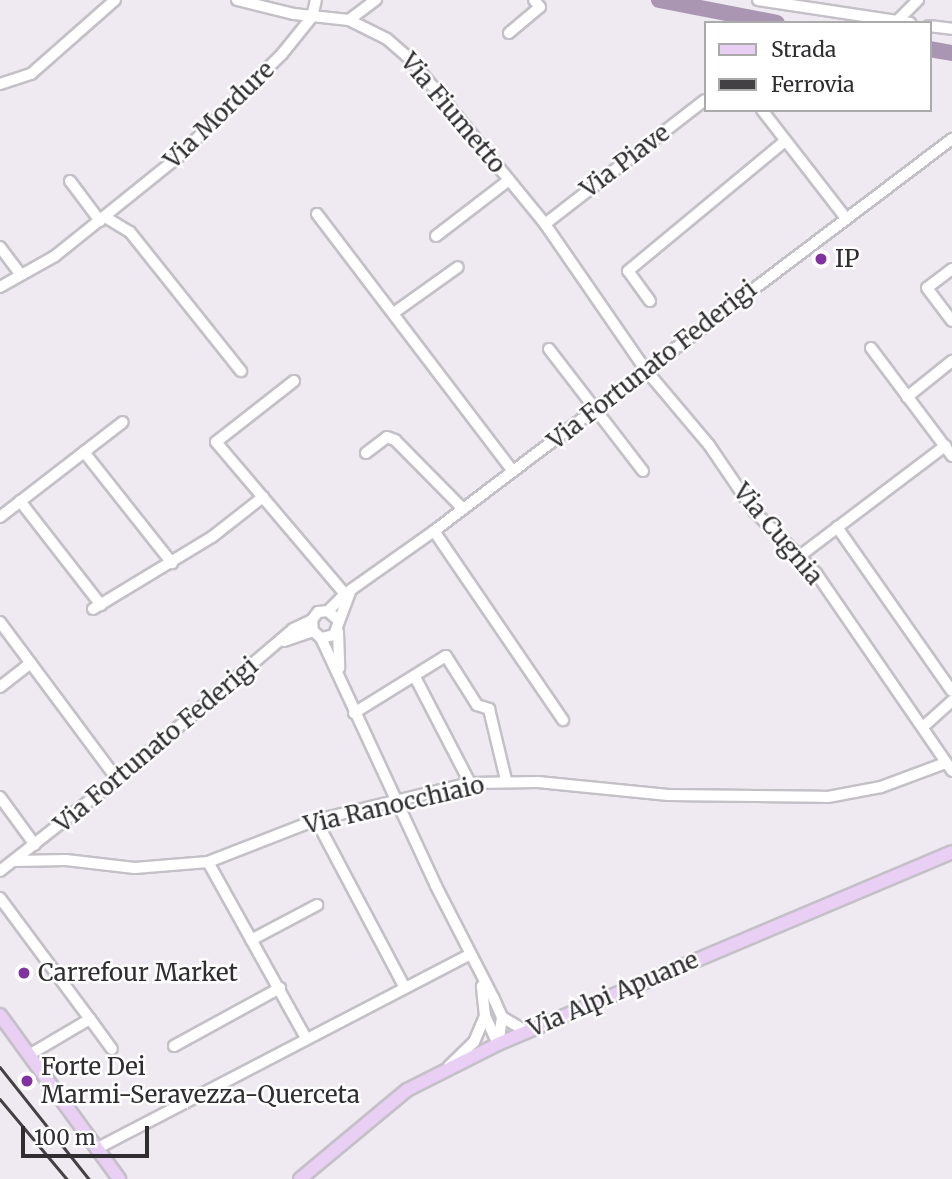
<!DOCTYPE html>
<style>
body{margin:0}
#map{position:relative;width:952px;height:1179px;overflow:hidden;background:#efeaf1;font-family:Merriweather,serif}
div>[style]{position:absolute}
.river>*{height:16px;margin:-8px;padding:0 8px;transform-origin:8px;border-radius:8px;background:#aa96b3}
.roads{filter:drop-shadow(2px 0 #c4c0c7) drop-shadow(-2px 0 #c4c0c7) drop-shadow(0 2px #c4c0c7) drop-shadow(0 -2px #c4c0c7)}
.minor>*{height:10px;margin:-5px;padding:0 5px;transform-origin:5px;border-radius:5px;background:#fff}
.major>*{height:12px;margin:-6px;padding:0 6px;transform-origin:6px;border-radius:6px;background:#e9cff4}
.rail>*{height:2.5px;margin:-1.25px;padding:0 1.25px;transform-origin:1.25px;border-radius:1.25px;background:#434144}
.dots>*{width:19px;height:19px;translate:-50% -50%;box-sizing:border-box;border:4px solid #fff;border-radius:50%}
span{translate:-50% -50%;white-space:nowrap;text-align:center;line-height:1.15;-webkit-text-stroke:5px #fff;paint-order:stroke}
.street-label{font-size:24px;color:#2f2d30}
.poi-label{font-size:24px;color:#2f2d30}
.left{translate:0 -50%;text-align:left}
.legend{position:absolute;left:704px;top:21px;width:228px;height:91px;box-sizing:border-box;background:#fff;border:2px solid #acabac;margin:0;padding:9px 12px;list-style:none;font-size:21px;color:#2f2d30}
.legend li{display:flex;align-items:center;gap:14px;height:35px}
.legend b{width:35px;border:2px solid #acabac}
.scale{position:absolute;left:21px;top:1126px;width:128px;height:32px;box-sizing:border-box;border:4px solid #2f2d30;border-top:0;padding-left:9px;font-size:21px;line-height:24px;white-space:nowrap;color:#2f2d30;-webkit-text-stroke:5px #fff;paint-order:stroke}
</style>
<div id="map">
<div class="river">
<i style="left:659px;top:0;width:120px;rotate:11deg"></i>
<i style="left:929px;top:49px;width:23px;rotate:10deg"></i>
</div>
<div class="roads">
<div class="minor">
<i style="left:237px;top:0;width:59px;rotate:13.8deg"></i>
<i style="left:294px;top:14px;width:55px;rotate:6.2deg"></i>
<i style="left:349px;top:20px;width:42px;rotate:26.6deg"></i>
<i style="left:387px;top:39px;width:32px;rotate:41deg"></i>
<i style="left:411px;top:60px;width:212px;rotate:50.7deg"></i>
<i style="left:545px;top:224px;width:176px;rotate:55.4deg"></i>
<i style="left:645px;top:369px;width:99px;rotate:49.9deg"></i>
<i style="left:709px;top:445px;width:80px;rotate:55.7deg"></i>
<i style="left:754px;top:511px;width:88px;rotate:45deg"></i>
<i style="left:816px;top:573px;width:240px;rotate:55.5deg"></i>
<i style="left:758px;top:0;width:154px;rotate:8.6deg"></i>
<i style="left:349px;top:20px;width:34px;rotate:-37deg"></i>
<i style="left:897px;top:21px;width:30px;rotate:-45deg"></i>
<i style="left:929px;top:26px;width:23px;rotate:7deg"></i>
<i style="left:509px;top:33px;width:40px;rotate:-40deg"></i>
<i style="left:540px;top:7px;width:9px;rotate:-131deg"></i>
<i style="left:0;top:84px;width:33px;rotate:-18deg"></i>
<i style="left:31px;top:74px;width:112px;rotate:-41.4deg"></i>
<i style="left:762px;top:110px;width:135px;rotate:52.2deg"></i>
<i style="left:70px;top:181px;width:50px;rotate:53.1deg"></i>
<i style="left:317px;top:214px;width:323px;rotate:52.7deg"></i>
<i style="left:105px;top:217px;width:29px;rotate:31deg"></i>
<i style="left:130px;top:232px;width:178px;rotate:51.4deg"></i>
<i style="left:545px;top:224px;width:202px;rotate:-37.8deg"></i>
<i style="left:436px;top:236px;width:92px;rotate:-37.5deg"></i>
<i style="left:0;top:247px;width:34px;rotate:53deg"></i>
<i style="left:952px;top:269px;width:31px;rotate:143deg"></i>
<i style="left:927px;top:288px;width:41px;rotate:52.9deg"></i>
<i style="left:0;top:287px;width:63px;rotate:-29.4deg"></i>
<i style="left:55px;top:256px;width:158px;rotate:-38.8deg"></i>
<i style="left:178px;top:157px;width:146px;rotate:-44.7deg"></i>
<i style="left:282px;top:54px;width:48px;rotate:-51deg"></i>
<i style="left:312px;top:17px;width:17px;rotate:-77deg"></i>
<i style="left:650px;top:301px;width:37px;rotate:-126deg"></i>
<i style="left:628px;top:271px;width:204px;rotate:-39.6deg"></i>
<i style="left:395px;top:312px;width:77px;rotate:-35.5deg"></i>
<i style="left:871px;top:348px;width:135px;rotate:53.1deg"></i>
<i style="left:549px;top:349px;width:154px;rotate:52.4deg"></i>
<i style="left:294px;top:381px;width:99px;rotate:142deg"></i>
<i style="left:216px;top:442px;width:199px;rotate:49.7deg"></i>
<i style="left:907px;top:397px;width:58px;rotate:-38.7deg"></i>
<i style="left:84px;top:452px;width:142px;rotate:51.6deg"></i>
<i style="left:366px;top:453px;width:26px;rotate:-37deg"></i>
<i style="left:387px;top:437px;width:9px;rotate:21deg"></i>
<i style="left:395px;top:440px;width:97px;rotate:45.4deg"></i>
<i style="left:20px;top:501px;width:132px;rotate:52.1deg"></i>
<i style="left:0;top:517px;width:155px;rotate:-37.7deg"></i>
<i style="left:837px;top:527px;width:200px;rotate:55deg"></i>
<i style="left:434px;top:531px;width:229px;rotate:55.7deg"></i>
<i style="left:801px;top:555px;width:181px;rotate:-37.1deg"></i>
<i style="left:93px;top:609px;width:139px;rotate:-31.2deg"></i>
<i style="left:212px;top:537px;width:65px;rotate:-38.1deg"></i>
<i style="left:328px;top:611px;width:24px;rotate:-45deg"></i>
<i style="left:345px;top:594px;width:109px;rotate:-35.3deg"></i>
<i style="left:434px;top:531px;width:650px;rotate:-37.12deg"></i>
<i style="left:339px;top:621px;width:15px;rotate:-138deg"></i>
<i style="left:328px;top:611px;width:10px;rotate:174deg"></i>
<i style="left:318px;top:612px;width:10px;rotate:127deg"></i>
<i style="left:312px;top:620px;width:11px;rotate:85deg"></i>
<i style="left:313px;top:631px;width:11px;rotate:41deg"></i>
<i style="left:321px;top:638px;width:13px;rotate:-13deg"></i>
<i style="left:334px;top:635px;width:46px;rotate:-69.6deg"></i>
<i style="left:0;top:622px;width:196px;rotate:53.3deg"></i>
<i style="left:338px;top:632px;width:36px;rotate:88deg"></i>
<i style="left:321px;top:638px;width:273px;rotate:65.1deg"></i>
<i style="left:436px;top:886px;width:127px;rotate:62.8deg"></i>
<i style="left:494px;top:999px;width:20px;rotate:66deg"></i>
<i style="left:502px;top:1017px;width:27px;rotate:98deg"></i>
<i style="left:284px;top:641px;width:31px;rotate:-19deg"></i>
<i style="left:415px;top:677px;width:119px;rotate:62.6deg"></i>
<i style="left:0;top:687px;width:39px;rotate:-38deg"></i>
<i style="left:354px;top:713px;width:108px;rotate:-31.8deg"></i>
<i style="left:446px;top:656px;width:58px;rotate:57.7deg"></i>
<i style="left:477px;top:705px;width:13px;rotate:18deg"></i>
<i style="left:489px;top:709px;width:73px;rotate:76.5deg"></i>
<i style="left:923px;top:727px;width:39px;rotate:-42deg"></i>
<i style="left:0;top:797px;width:59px;rotate:53.9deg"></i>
<i style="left:316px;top:820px;width:190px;rotate:62.1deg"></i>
<i style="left:15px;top:861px;width:51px;rotate:-1.1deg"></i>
<i style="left:66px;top:860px;width:69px;rotate:6.6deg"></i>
<i style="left:135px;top:868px;width:73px;rotate:-4.7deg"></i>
<i style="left:208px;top:862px;width:116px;rotate:-21.3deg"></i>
<i style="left:316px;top:820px;width:158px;rotate:-13.5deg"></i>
<i style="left:470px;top:783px;width:68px;rotate:-0.8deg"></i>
<i style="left:538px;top:782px;width:131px;rotate:5.7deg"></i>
<i style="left:668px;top:795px;width:160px;rotate:0.7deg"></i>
<i style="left:828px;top:797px;width:54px;rotate:-10.7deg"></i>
<i style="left:881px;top:787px;width:66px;rotate:-20.4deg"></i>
<i style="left:208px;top:862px;width:201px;rotate:60.9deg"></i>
<i style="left:0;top:871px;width:149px;rotate:-38.2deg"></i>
<i style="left:117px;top:779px;width:231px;rotate:-40.4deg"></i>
<i style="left:293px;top:629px;width:21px;rotate:-25deg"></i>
<i style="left:0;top:898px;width:151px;rotate:53.4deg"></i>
<i style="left:90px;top:1019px;width:71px;rotate:149.5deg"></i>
<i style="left:251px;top:940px;width:75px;rotate:-27.9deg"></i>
<i style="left:485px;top:1016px;width:31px;rotate:65deg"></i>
<i style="left:502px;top:1017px;width:27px;rotate:31deg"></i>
<i style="left:90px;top:1019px;width:37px;rotate:54deg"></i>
<i style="left:174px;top:1046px;width:121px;rotate:-28.7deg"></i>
<i style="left:449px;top:1066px;width:35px;rotate:-44deg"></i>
<i style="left:474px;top:1042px;width:28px;rotate:-67deg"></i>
<i style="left:485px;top:1016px;width:30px;rotate:-96deg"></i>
<i style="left:96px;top:1149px;width:420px;rotate:-27.5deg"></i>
</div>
<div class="major">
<i style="left:0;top:1015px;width:203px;rotate:54deg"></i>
<i style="left:300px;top:1179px;width:139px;rotate:-39.8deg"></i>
<i style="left:407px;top:1090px;width:102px;rotate:-26.8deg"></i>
<i style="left:498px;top:1044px;width:493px;rotate:-22.9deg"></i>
</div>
</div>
<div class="rail">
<i style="left:0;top:1067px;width:143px;rotate:51.5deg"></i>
<i style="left:0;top:1099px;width:104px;rotate:50.1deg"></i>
</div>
<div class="dots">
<i style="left:821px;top:259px;background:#8231a1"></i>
<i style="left:24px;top:973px;background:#8231a1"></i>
<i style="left:27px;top:1081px;background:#8231a1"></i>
</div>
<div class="street-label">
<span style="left:453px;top:113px;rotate:50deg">Via Fiumetto</span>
<span style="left:219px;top:115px;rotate:-44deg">Via Mordure</span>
<span style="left:625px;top:161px;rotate:-37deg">Via Piave</span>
<span style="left:652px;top:365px;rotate:-38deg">Via Fortunato Federigi</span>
<span style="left:778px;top:534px;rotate:50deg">Via Cugnia</span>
<span style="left:156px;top:745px;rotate:-40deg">Via Fortunato Federigi</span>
<span style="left:394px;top:805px;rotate:-13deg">Via Ranocchiaio</span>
<span style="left:613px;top:994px;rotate:-23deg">Via Alpi Apuane</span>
</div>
<div class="poi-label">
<span class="left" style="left:835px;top:259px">IP</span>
<span class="left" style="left:38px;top:973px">Carrefour Market</span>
<span class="left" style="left:41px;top:1081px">Forte Dei<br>Marmi-Seravezza-Querceta</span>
</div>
<ul class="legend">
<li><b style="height:9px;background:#e9cff4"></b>Strada</li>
<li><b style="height:9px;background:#434144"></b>Ferrovia</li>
</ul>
<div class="scale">100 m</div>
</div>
